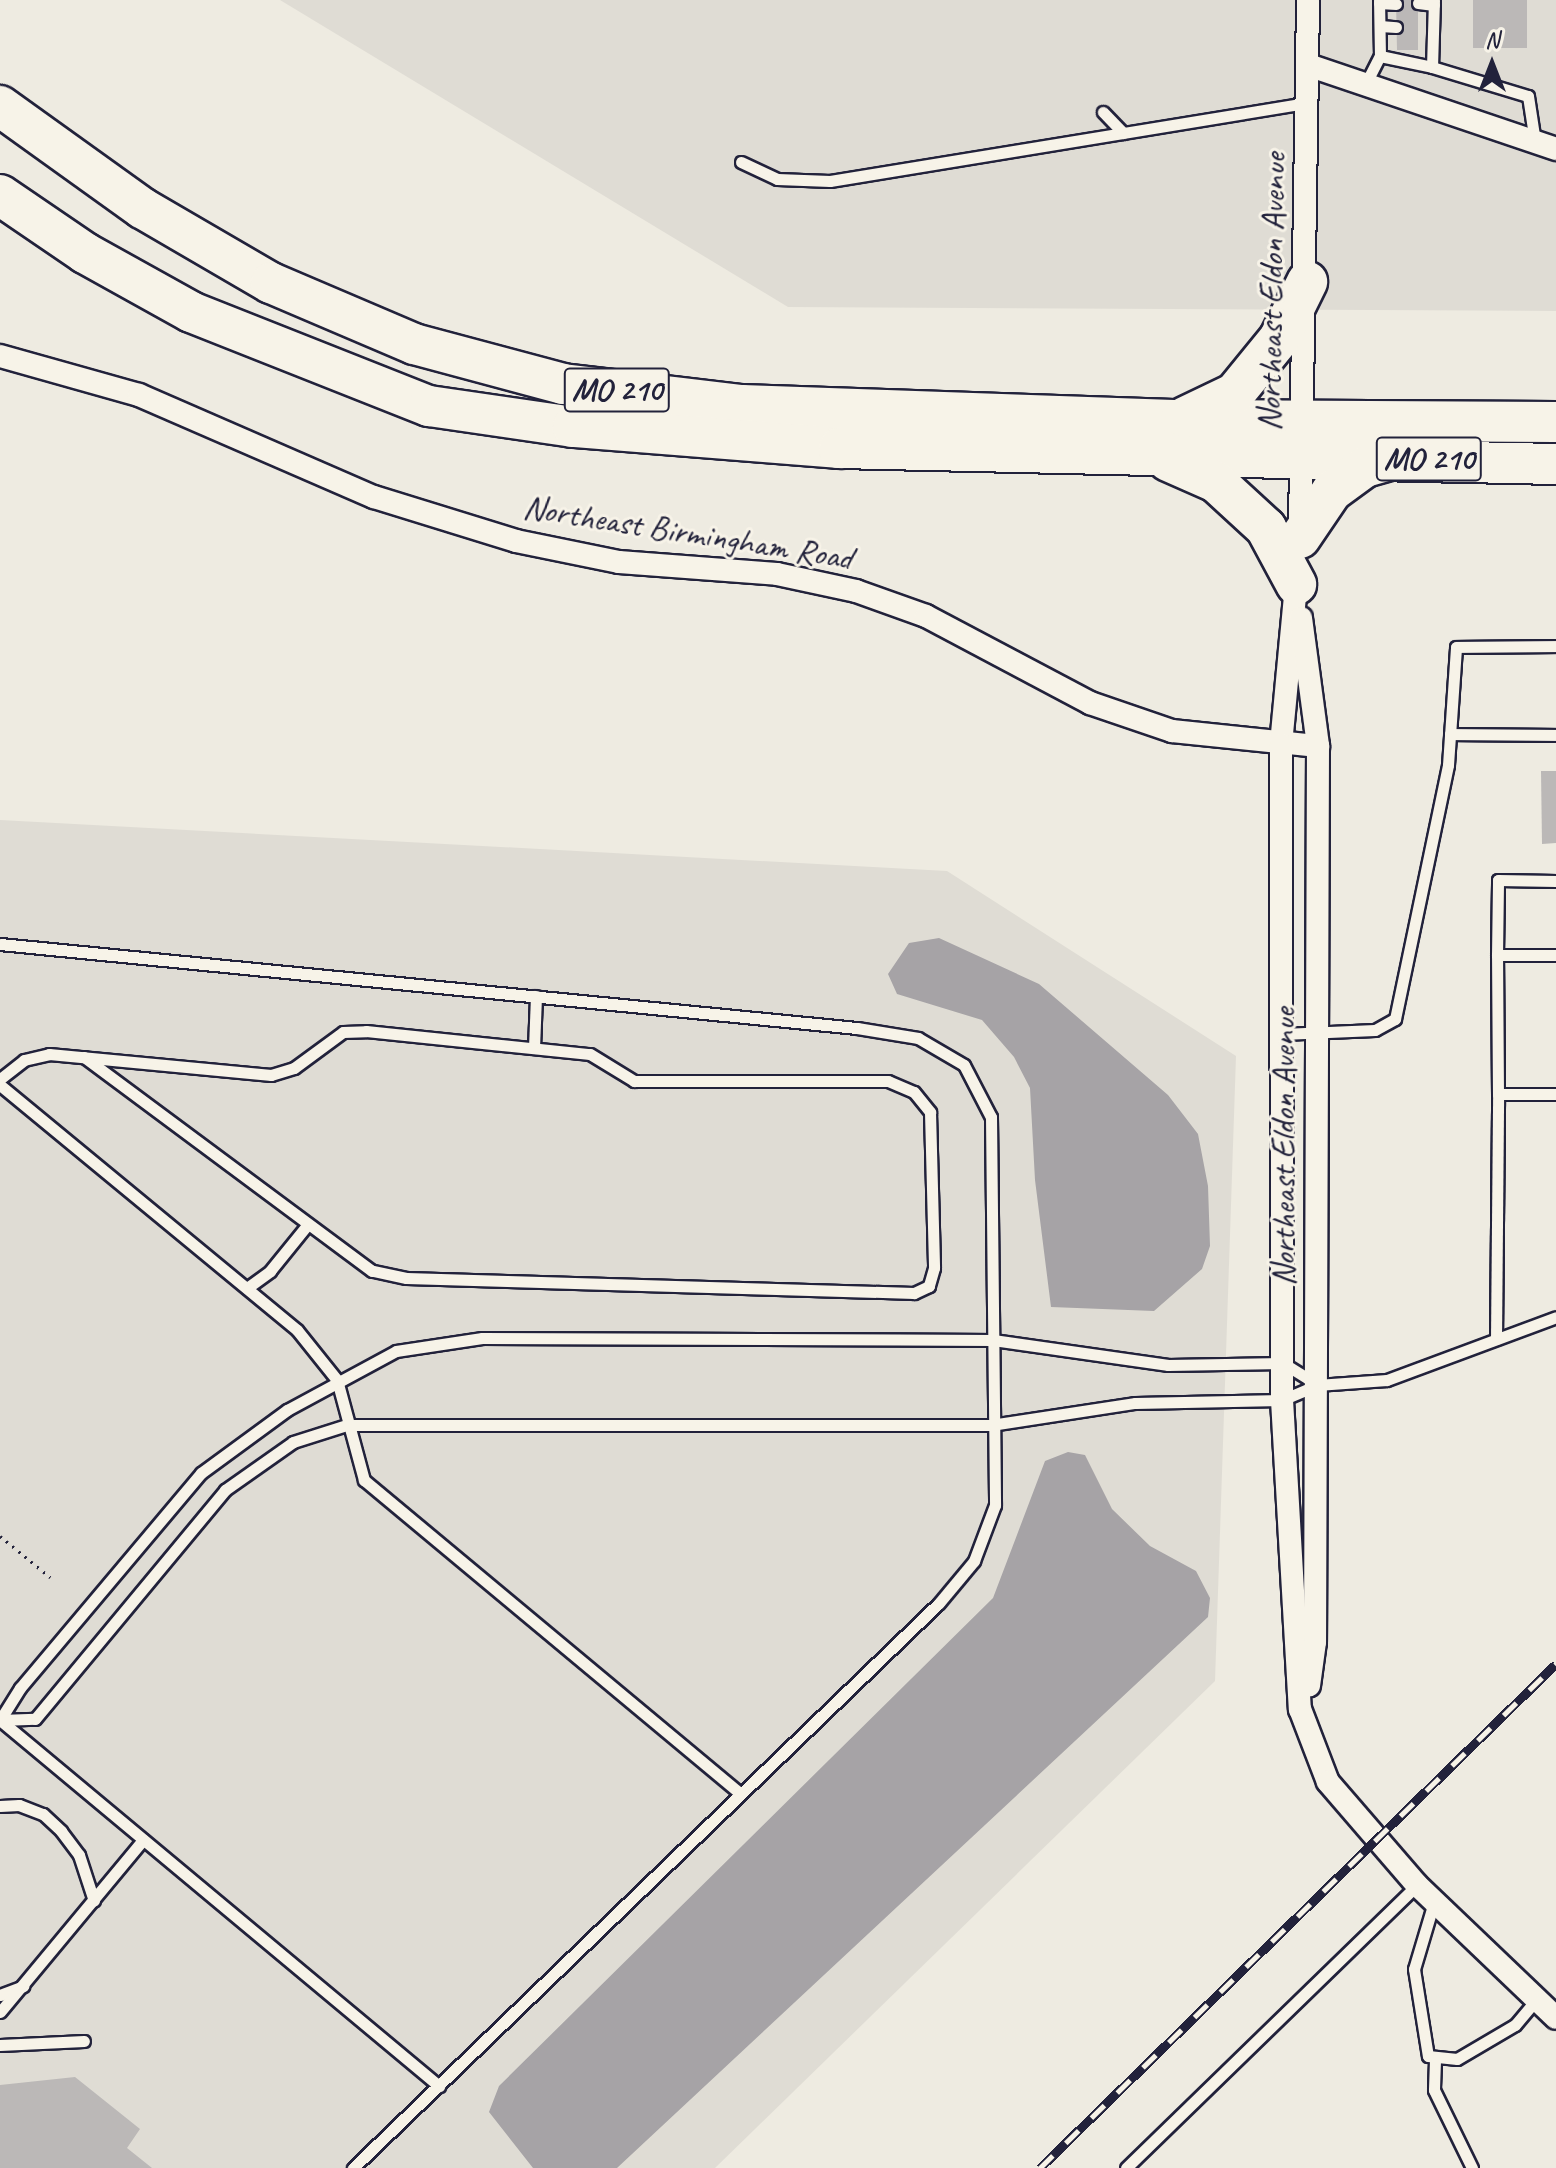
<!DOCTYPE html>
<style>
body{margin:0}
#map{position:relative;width:1556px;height:2168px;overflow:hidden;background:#eeebe1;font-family:Caveat,sans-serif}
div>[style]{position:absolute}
.built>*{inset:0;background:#dfdcd4}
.water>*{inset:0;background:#a6a3a6}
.building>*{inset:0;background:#bbb8b7}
.path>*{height:3px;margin-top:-1.5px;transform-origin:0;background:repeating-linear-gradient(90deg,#22223b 0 2px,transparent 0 8px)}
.roads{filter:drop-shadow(2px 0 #22223b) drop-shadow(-2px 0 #22223b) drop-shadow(0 2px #22223b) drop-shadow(0 -2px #22223b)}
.lane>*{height:11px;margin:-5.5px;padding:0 5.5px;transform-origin:5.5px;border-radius:5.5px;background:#f7f3e8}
.street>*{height:22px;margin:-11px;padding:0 11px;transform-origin:11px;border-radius:11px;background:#f7f3e8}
.highway>*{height:40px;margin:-20px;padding:0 20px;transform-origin:20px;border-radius:20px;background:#f7f3e8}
.rail>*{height:9px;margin-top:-4.5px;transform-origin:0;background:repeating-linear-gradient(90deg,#f7f3e8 0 18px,#22223b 0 36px);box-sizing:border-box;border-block:2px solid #22223b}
span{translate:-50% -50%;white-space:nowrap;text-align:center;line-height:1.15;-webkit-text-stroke:6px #f7f3e8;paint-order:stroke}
.shield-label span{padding:2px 6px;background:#f7f3e8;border:2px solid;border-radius:6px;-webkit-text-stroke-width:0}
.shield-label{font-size:32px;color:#22223b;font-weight:700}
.street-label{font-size:34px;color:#22223b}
.north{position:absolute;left:1452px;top:24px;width:80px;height:80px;-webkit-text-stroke:6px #f7f3e8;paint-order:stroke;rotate:0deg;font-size:22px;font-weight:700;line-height:32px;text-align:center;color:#22223b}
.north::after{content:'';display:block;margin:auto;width:28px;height:36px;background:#22223b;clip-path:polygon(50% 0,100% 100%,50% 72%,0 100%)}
</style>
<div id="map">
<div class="built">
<i style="clip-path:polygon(280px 0,1556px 0,1556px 311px,788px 307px)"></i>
<i style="clip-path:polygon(0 820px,947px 871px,1236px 1056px,1215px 1681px,715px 2168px,0 2168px)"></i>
</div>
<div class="water">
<i style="clip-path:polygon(939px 938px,1039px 984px,1168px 1095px,1198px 1134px,1208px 1186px,1210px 1246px,1202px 1269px,1154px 1311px,1051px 1307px,1035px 1180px,1030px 1088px,1014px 1057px,982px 1020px,897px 994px,888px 974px,909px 943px)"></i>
<i style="clip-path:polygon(1068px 1452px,1085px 1455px,1112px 1509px,1150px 1546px,1196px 1571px,1210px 1598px,1208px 1617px,617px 2168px,533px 2168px,489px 2112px,499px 2086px,993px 1598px,1045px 1461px)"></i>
</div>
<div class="building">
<i style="clip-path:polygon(1396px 0,1418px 0,1418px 50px,1397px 50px)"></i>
<i style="clip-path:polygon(1473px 0,1527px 0,1527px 48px,1473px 48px)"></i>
<i style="clip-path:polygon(1541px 771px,1556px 771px,1556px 843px,1542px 844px)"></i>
<i style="clip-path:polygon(75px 2077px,140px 2129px,127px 2148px,152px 2168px,0 2168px,0 2085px)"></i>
</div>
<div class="path">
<i style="left:0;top:1536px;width:65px;rotate:39.4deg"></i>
</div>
<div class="roads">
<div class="lane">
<i style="left:1434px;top:0;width:67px;rotate:91.7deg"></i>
<i style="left:1432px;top:67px;width:100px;rotate:16.8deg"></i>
<i style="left:1528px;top:96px;width:47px;rotate:81.3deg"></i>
<i style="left:1379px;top:3px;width:17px;rotate:3deg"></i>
<i style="left:1418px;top:3px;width:16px;rotate:7deg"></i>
<i style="left:1380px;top:26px;width:16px;rotate:4deg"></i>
<i style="left:1380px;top:56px;width:53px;rotate:11.9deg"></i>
<i style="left:1365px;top:85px;width:33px;rotate:-63deg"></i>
<i style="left:1380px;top:56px;width:56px;rotate:-91deg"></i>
<i style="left:1103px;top:112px;width:29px;rotate:46deg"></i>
<i style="left:741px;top:162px;width:40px;rotate:25deg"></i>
<i style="left:777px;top:179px;width:53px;rotate:2.2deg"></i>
<i style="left:830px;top:181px;width:483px;rotate:-9.3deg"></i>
<i style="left:1450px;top:734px;width:106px;rotate:0.5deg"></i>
<i style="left:0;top:944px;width:861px;rotate:5.6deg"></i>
<i style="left:857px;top:1028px;width:62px;rotate:9.3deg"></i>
<i style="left:918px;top:1038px;width:53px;rotate:30.4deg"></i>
<i style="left:964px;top:1065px;width:59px;rotate:62.6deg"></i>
<i style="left:991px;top:1117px;width:388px;rotate:89.4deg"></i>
<i style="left:995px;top:1505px;width:60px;rotate:110.6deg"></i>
<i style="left:974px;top:1561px;width:55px;rotate:129.8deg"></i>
<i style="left:939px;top:1603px;width:814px;rotate:136.05deg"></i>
<i style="left:1497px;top:955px;width:75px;rotate:-89.2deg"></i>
<i style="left:1498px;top:880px;width:58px;rotate:1deg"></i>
<i style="left:1282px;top:1034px;width:93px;rotate:-2.5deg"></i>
<i style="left:1375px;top:1030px;width:23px;rotate:-29deg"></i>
<i style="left:1395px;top:1019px;width:259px;rotate:-78.2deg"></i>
<i style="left:1448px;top:765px;width:118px;rotate:-86.1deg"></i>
<i style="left:1456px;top:647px;width:100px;rotate:-0.6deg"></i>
<i style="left:534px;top:1048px;width:52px;rotate:-87.8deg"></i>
<i style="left:0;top:1079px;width:31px;rotate:-38deg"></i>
<i style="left:24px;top:1060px;width:26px;rotate:-13deg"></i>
<i style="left:49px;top:1054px;width:223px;rotate:5.4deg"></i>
<i style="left:271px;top:1075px;width:24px;rotate:-17deg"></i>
<i style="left:294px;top:1068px;width:61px;rotate:-36.3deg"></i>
<i style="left:343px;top:1032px;width:23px;rotate:-2deg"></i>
<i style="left:366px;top:1031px;width:225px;rotate:5.9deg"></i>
<i style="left:590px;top:1054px;width:52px;rotate:31.5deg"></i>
<i style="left:634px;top:1081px;width:254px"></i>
<i style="left:888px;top:1081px;width:28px;rotate:23deg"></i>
<i style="left:914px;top:1092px;width:26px;rotate:51deg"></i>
<i style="left:930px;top:1112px;width:156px;rotate:88.5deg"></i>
<i style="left:934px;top:1268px;width:19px;rotate:106deg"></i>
<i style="left:929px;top:1286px;width:17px;rotate:155deg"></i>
<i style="left:914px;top:1293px;width:508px;rotate:-178.31deg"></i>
<i style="left:406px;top:1278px;width:35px;rotate:-168deg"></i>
<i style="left:372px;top:1271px;width:359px;rotate:-143.4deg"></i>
<i style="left:0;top:1085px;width:385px;rotate:39.5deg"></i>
<i style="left:297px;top:1330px;width:64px;rotate:51.3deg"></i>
<i style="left:337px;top:1380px;width:104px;rotate:74.9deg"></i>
<i style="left:364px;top:1480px;width:487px;rotate:39.8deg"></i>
<i style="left:1498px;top:1094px;width:139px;rotate:-90.4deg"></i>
<i style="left:1497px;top:955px;width:59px"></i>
<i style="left:247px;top:1288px;width:29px;rotate:-36deg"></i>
<i style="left:270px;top:1271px;width:60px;rotate:-51deg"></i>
<i style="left:1496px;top:1339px;width:245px;rotate:-89.5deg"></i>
<i style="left:1498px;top:1094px;width:58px"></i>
<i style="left:0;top:1720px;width:35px;rotate:-2deg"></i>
<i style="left:35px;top:1719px;width:298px;rotate:-50.3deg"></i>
<i style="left:225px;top:1490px;width:83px;rotate:-35.2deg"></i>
<i style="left:293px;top:1442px;width:57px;rotate:-17.5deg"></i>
<i style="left:347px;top:1425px;width:644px"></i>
<i style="left:991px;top:1425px;width:146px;rotate:-8.7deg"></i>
<i style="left:1135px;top:1403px;width:147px;rotate:-1.2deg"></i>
<i style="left:1282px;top:1400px;width:38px;rotate:-23deg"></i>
<i style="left:1317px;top:1385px;width:70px;rotate:-4.1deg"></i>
<i style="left:1387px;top:1380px;width:180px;rotate:-20.4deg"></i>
<i style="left:0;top:1720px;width:38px;rotate:-58deg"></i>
<i style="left:20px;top:1688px;width:281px;rotate:-49.9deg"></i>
<i style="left:201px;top:1473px;width:107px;rotate:-36.2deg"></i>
<i style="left:287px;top:1410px;width:124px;rotate:-28.4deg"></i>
<i style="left:396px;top:1351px;width:87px;rotate:-8.6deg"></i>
<i style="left:482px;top:1338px;width:511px;rotate:0.22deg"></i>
<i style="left:993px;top:1340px;width:177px;rotate:8.1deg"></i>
<i style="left:1168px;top:1365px;width:115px;rotate:-1deg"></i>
<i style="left:1283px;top:1363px;width:39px;rotate:32deg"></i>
<i style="left:0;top:1720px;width:572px;rotate:39.82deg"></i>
<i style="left:0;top:1806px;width:19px;rotate:-3deg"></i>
<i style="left:19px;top:1805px;width:26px;rotate:21deg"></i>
<i style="left:43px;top:1814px;width:25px;rotate:43deg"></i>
<i style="left:61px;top:1831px;width:30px;rotate:53deg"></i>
<i style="left:79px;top:1855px;width:48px;rotate:71.9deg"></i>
<i style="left:1434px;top:1902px;width:70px;rotate:106.6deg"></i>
<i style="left:1414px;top:1969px;width:88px;rotate:80.9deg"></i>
<i style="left:1428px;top:2056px;width:29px;rotate:6deg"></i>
<i style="left:1457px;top:2059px;width:67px;rotate:-30.4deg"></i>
<i style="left:1515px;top:2025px;width:33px;rotate:-50deg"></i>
<i style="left:0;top:1995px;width:25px;rotate:-21deg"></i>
<i style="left:0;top:2012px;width:224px;rotate:-50.3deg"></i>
<i style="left:0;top:2045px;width:84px;rotate:-2.7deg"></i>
<i style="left:1435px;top:2060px;width:30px;rotate:92deg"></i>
<i style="left:1434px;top:2090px;width:87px;rotate:64deg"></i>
<i style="left:1126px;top:2168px;width:406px;rotate:-44.2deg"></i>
</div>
<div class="street">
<i style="left:1308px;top:65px;width:262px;rotate:18.7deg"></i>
<i style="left:0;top:356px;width:144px;rotate:15.7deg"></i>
<i style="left:139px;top:395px;width:256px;rotate:23.5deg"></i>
<i style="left:374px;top:497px;width:149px;rotate:17.2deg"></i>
<i style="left:516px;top:541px;width:105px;rotate:11.5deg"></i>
<i style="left:619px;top:562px;width:158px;rotate:4.3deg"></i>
<i style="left:777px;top:574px;width:81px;rotate:12.1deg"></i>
<i style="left:856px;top:591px;width:74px;rotate:19.7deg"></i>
<i style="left:926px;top:616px;width:186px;rotate:27.9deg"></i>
<i style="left:1090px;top:703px;width:87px;rotate:18.9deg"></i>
<i style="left:1172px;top:731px;width:147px;rotate:5.9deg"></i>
<i style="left:1300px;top:528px;width:528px;rotate:-89.13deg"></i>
<i style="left:1297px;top:575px;width:171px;rotate:95.4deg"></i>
<i style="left:1281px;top:745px;width:655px;rotate:89.91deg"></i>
<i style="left:1282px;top:1400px;width:310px;rotate:86.7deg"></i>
<i style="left:1300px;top:1709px;width:78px;rotate:69deg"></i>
<i style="left:1328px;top:1782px;width:136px;rotate:49.2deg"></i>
<i style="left:1417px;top:1885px;width:192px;rotate:43.7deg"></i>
<i style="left:1301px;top:618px;width:129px;rotate:82.4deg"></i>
<i style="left:1318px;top:746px;width:896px;rotate:90.19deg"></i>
<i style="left:1315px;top:1642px;width:44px;rotate:97.8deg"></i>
</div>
<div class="highway">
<i style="left:0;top:106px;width:175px;rotate:35.7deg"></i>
<i style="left:142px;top:208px;width:149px;rotate:30.2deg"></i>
<i style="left:271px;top:283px;width:155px;rotate:23.1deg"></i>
<i style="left:414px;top:344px;width:154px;rotate:15deg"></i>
<i style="left:563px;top:384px;width:180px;rotate:6.7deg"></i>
<i style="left:742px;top:405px;width:439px;rotate:2deg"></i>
<i style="left:1181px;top:420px;width:375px;rotate:0.3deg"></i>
<i style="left:0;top:195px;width:103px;rotate:34.3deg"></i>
<i style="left:85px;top:253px;width:121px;rotate:29.1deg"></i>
<i style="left:191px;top:312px;width:256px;rotate:21.6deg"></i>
<i style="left:429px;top:406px;width:146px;rotate:8.3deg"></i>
<i style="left:573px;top:427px;width:267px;rotate:4.5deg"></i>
<i style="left:839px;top:448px;width:717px;rotate:1.28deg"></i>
<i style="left:1185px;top:417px;width:55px;rotate:-25.6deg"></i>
<i style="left:1235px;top:393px;width:70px;rotate:-50.8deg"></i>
<i style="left:1279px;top:339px;width:64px;rotate:-63.8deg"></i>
<i style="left:1168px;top:461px;width:52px;rotate:23.6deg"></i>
<i style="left:1216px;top:482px;width:68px;rotate:42.6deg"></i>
<i style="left:1266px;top:528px;width:64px;rotate:61.8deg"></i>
<i style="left:1300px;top:538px;width:57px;rotate:-55.8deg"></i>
<i style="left:1332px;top:491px;width:41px;rotate:-36deg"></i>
<i style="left:1365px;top:467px;width:22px;rotate:-16deg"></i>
</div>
</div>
<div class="rail">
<i style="left:1040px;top:2168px;width:721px;rotate:-44.33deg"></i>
</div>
<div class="shield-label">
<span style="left:617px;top:390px">MO 210</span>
<span style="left:1429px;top:459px">MO 210</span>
</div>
<div class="street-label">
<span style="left:1271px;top:292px;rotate:-89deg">Northeast Eldon Avenue</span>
<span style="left:688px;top:532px;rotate:9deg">Northeast Birmingham Road</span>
<span style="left:1283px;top:1147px;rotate:-90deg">Northeast Eldon Avenue</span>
</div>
<div class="north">N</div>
</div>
